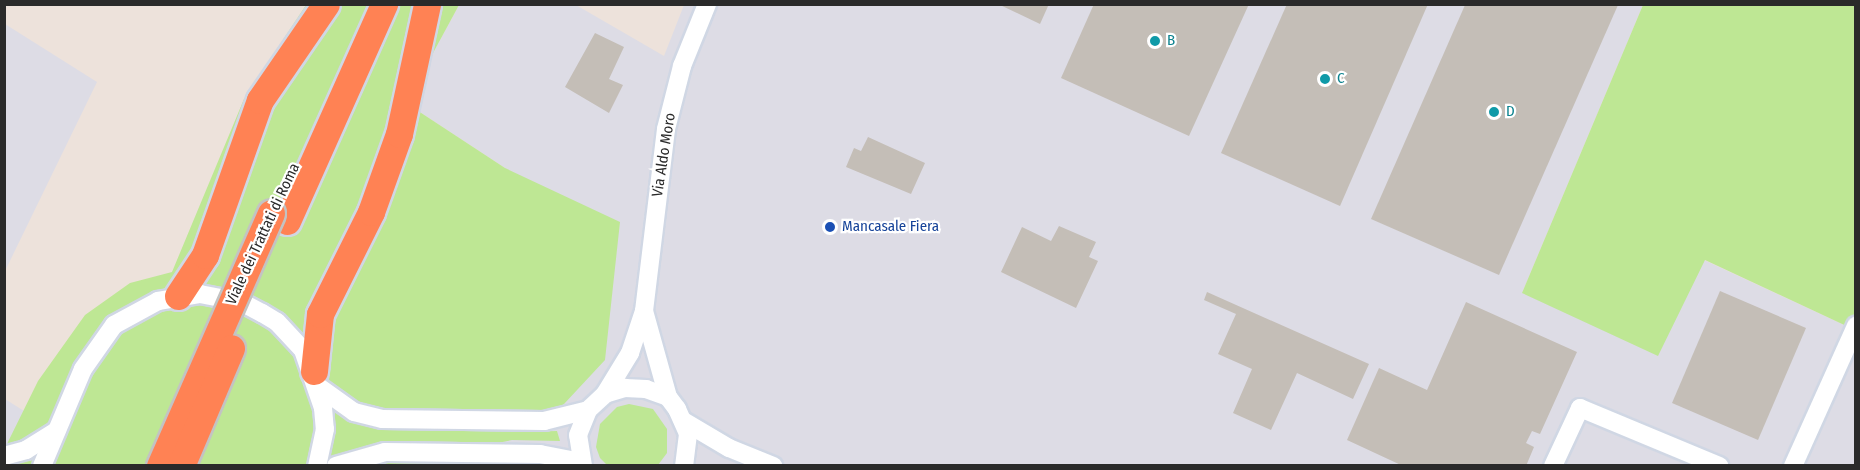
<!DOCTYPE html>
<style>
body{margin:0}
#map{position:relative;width:1860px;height:470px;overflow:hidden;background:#ede2db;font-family:"Fira Sans Condensed",sans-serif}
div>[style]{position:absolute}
.industrial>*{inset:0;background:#dddce5}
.green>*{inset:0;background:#bee794}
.building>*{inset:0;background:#c4beb7}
.roads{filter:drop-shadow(2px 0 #d0d7e4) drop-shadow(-2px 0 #d0d7e4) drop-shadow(0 2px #d0d7e4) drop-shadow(0 -2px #d0d7e4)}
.minor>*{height:18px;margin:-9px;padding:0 9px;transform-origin:9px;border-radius:9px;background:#fff}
.highway>*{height:27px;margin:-13.5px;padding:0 13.5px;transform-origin:13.5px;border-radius:13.5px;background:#ff8254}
.bridges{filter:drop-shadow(2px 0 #c3c3c3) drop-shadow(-2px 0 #c3c3c3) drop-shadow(0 2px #c3c3c3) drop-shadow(0 -2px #c3c3c3)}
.highway-bridge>*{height:27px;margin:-13.5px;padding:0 13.5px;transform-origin:13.5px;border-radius:13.5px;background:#ff8254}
.dots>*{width:16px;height:16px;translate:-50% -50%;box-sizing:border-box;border:3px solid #fff;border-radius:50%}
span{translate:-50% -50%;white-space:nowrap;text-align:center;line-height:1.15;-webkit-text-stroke:4.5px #fff;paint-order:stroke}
.culture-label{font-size:15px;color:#0d838f}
.left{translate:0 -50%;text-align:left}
.street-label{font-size:15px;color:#2a2a2a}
.transit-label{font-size:15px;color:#164399}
.frame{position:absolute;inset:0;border:6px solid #2a2a2a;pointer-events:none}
</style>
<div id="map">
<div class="industrial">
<i style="clip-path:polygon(459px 5px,576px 5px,664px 56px,684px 5px,1643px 5px,1522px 293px,1704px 260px,1855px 330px,1855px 465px,486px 465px,462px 450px,505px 168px,406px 103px)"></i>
<i style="clip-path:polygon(5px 24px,97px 82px,5px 271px)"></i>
<i style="clip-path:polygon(5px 399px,24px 411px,5px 450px)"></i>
</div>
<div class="green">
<i style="clip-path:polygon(306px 5px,459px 5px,406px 103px,505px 168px,620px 222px,605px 360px,564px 404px,522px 432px,557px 431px,560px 441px,512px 440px,463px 450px,486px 466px,5px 466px,4px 450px,38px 381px,85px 315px,130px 283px,172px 272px,244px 99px)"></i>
<i style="clip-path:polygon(1643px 5px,1855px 5px,1855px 330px,1705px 260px,1658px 356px,1522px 293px)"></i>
<i style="clip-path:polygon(629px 404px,653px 409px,667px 429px,667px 453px,658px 465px,607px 465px,600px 458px,596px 447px,600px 424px,617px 407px)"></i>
</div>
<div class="building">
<i style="clip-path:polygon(998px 4px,1049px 4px,1040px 24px)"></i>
<i style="clip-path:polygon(1094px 4px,1249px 4px,1189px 136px,1061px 78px)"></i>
<i style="clip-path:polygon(1287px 4px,1428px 4px,1340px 206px,1221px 153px)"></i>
<i style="clip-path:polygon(1465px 5px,1618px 5px,1499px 275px,1371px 219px)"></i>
<i style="clip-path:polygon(595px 33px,624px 47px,609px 79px,623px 85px,609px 113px,565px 87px)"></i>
<i style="clip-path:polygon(868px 137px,925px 163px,911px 194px,846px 167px,854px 148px,861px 151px)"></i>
<i style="clip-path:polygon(1059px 226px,1096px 242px,1089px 257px,1098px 261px,1076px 308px,1001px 272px,1022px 227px,1051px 241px)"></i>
<i style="clip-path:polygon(1720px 291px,1806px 328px,1758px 440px,1672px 403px)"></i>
<i style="clip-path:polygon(1207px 292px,1369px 364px,1353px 399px,1297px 373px,1271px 430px,1233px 413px,1252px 369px,1218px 354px,1236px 314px,1204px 300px)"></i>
<i style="clip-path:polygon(1466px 302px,1577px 352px,1540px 434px,1532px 431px,1526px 443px,1534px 447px,1526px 466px,1403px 466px,1347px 440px,1379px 368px,1427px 390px)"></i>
</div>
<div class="roads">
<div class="minor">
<i style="left:644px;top:311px;width:89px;rotate:74.4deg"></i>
<i style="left:319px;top:387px;width:43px;rotate:35.5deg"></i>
<i style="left:354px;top:412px;width:29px;rotate:14deg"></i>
<i style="left:382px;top:419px;width:162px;rotate:0.7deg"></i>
<i style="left:544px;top:421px;width:45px;rotate:-14deg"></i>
<i style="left:605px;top:394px;width:48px;rotate:-58.6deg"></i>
<i style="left:630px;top:353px;width:44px;rotate:-71.6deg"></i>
<i style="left:644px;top:311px;width:183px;rotate:-83.1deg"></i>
<i style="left:666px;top:129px;width:65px;rotate:-75.7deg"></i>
<i style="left:682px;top:66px;width:67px;rotate:-68deg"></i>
<i style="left:685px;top:422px;width:51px;rotate:30.6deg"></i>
<i style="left:729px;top:448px;width:48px;rotate:22.2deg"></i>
<i style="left:4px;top:456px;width:23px;rotate:-15deg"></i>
<i style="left:26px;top:450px;width:36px;rotate:-32deg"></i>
<i style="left:42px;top:466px;width:105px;rotate:-67.1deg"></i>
<i style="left:83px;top:369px;width:54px;rotate:-54.8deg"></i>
<i style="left:114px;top:325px;width:50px;rotate:-28.6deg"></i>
<i style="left:158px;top:301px;width:43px;rotate:-9.5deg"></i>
<i style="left:200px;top:294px;width:42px;rotate:11deg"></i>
<i style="left:241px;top:302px;width:24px;rotate:28deg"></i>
<i style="left:262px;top:313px;width:17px;rotate:31deg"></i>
<i style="left:277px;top:322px;width:38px;rotate:47deg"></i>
<i style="left:303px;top:350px;width:61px;rotate:71deg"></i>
<i style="left:323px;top:408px;width:21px;rotate:85deg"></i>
<i style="left:325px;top:429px;width:38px;rotate:102deg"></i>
<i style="left:336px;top:466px;width:51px;rotate:-15.9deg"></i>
<i style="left:385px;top:452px;width:155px;rotate:0.7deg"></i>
<i style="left:540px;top:454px;width:42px;rotate:11deg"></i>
<i style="left:583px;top:466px;width:31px;rotate:-99deg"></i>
<i style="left:578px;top:435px;width:27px;rotate:-68deg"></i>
<i style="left:588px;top:410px;width:23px;rotate:-43deg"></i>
<i style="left:605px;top:394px;width:21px;rotate:-17deg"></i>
<i style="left:625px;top:388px;width:21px;rotate:3deg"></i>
<i style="left:646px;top:389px;width:23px;rotate:20deg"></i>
<i style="left:668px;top:397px;width:15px;rotate:53deg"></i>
<i style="left:677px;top:409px;width:27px;rotate:66deg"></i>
<i style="left:688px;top:434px;width:32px;rotate:97deg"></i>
<i style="left:1553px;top:466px;width:64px;rotate:-65deg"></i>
<i style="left:1580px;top:408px;width:151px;rotate:22.6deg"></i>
<i style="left:1793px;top:466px;width:154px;rotate:-65.8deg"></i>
</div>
<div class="highway">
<i style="left:287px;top:221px;width:238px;rotate:-65.9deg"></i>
<i style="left:178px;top:296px;width:49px;rotate:-56.6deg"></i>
<i style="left:205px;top:255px;width:164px;rotate:-70.5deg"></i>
<i style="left:260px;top:100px;width:116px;rotate:-55.5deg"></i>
<i style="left:314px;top:371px;width:57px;rotate:-84deg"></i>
<i style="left:320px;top:314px;width:114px;rotate:-63.4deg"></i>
<i style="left:371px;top:212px;width:83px;rotate:-70.3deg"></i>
<i style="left:399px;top:134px;width:133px;rotate:-77.8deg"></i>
</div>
</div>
<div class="bridges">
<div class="highway-bridge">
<i style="left:160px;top:466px;width:276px;rotate:-66.3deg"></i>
<i style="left:181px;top:466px;width:128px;rotate:-67deg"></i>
</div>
</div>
<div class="dots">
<i style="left:1155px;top:41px;background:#0f9aa8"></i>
<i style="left:1325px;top:79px;background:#0f9aa8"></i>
<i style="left:1494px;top:112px;background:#0f9aa8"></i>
<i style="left:830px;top:227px;background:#1a4fb4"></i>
</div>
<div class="culture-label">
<span class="left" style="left:1167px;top:41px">B</span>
<span class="left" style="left:1337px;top:79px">C</span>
<span class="left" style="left:1506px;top:112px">D</span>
</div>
<div class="street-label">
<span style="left:664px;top:155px;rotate:-81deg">Via Aldo Moro</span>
<span style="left:263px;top:234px;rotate:-65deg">Viale dei Trattati di Roma</span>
</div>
<div class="transit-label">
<span class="left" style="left:842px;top:227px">Mancasale Fiera</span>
</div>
<div class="frame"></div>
</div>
